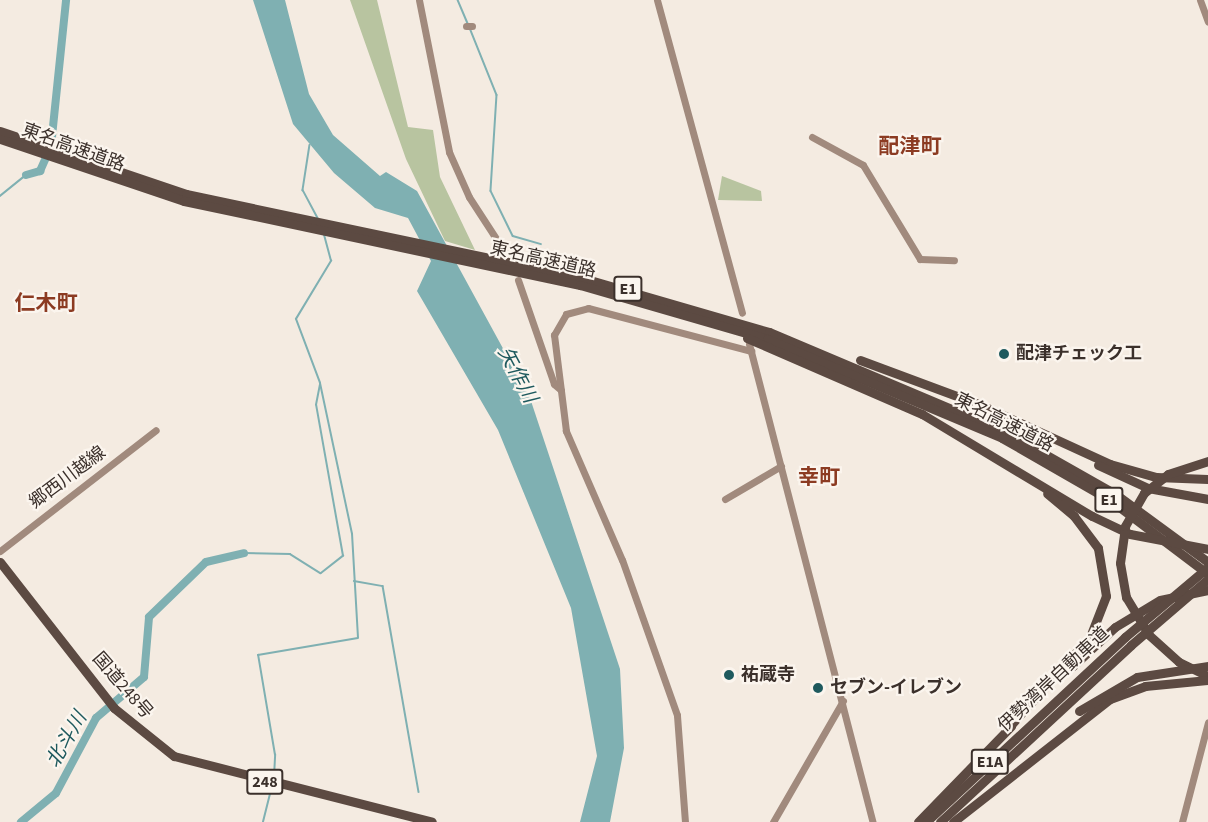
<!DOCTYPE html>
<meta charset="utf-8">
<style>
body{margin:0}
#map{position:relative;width:1208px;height:822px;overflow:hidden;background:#f4ebe1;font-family:"Source Sans 3","Noto Sans JP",sans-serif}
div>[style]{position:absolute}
.green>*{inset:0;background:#b8c4a0}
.water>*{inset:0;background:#7fb0b2}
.stream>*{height:1.5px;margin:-0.75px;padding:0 0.75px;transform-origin:0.75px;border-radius:0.75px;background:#7fb0b2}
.river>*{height:8px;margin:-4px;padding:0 4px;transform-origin:4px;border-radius:4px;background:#7fb0b2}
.secondary>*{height:7px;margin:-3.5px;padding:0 3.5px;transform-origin:3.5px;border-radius:3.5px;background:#a18a7d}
.highway>*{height:9px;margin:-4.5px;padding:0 4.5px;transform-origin:4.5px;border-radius:4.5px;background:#5c4a42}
.highway-bridge>*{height:9px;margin:-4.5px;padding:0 4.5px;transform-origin:4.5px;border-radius:4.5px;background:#5c4a42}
.dots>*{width:16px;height:16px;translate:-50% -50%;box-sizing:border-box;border:3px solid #fbf5ee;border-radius:50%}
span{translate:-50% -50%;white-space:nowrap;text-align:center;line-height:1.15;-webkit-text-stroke:4.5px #fbf5ee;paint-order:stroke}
.shield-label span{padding:2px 4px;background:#fbf5ee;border:2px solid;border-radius:4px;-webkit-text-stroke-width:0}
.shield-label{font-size:16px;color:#3b302b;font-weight:700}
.street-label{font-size:18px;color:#3b302b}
.poi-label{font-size:18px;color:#3b302b;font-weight:700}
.left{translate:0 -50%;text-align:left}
.water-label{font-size:20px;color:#1f5a5e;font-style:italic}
.quarter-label{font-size:21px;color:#8c3b22;font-weight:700}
</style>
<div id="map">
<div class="green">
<i style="clip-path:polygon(350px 0,377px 0,408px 127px,433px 130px,440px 177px,475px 250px,445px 241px,406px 159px)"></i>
<i style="clip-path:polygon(722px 176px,761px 191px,762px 201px,718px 200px)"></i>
</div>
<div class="water">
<i style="clip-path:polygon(253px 0,285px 0,309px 94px,333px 135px,380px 176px,386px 172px,417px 191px,530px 398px,620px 669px,624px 748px,610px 822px,580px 822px,597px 756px,571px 608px,498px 430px,417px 291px,431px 261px,408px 218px,375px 208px,334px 173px,293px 124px)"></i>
</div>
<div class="stream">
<i style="left:458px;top:0;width:26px;rotate:67deg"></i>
<i style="left:470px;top:28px;width:72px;rotate:68.1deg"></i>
<i style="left:497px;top:95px;width:96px;rotate:93.6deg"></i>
<i style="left:491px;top:191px;width:50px;rotate:63.9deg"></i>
<i style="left:513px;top:236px;width:29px;rotate:16deg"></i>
<i style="left:310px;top:145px;width:46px;rotate:98.8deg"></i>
<i style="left:303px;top:190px;width:32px;rotate:62deg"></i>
<i style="left:0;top:196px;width:33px;rotate:-39deg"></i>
<i style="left:244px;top:553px;width:46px;rotate:1.2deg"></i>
<i style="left:290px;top:554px;width:36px;rotate:32deg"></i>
<i style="left:321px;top:573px;width:28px;rotate:-38deg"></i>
<i style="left:343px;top:556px;width:153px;rotate:-100.1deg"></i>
<i style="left:316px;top:405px;width:20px;rotate:-79deg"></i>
<i style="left:354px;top:581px;width:29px;rotate:10deg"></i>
<i style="left:383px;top:586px;width:209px;rotate:80.1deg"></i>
<i style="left:274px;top:777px;width:22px;rotate:-87deg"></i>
<i style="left:275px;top:755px;width:101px;rotate:-99.6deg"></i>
<i style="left:258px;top:655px;width:101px;rotate:-9.6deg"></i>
<i style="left:358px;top:638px;width:104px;rotate:-93.3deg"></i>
<i style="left:352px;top:534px;width:154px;rotate:-102deg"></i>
<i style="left:320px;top:383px;width:68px;rotate:-110.6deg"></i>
<i style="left:296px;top:319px;width:68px;rotate:-58.9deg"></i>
<i style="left:331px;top:261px;width:28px;rotate:-105deg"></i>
<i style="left:263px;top:822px;width:38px;rotate:-76deg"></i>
</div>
<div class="river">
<i style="left:26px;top:175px;width:15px;rotate:-16deg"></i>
<i style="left:40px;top:171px;width:27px;rotate:-66deg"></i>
<i style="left:51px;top:146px;width:147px;rotate:-84.1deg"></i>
<i style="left:21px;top:822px;width:45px;rotate:-39.6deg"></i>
<i style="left:56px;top:793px;width:85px;rotate:-61.9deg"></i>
<i style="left:96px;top:718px;width:63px;rotate:-40.5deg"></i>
<i style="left:144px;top:677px;width:60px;rotate:-85.2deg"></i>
<i style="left:149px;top:617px;width:79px;rotate:-44deg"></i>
<i style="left:206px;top:562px;width:39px;rotate:-13deg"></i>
</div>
<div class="secondary">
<i style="left:419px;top:0;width:155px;rotate:78.8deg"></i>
<i style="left:449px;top:152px;width:49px;rotate:66deg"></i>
<i style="left:469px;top:197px;width:68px;rotate:57deg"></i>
<i style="left:657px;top:0;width:324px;rotate:74.8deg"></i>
<i style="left:1200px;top:0;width:23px;rotate:70deg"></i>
<i style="left:466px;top:26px;width:6px"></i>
<i style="left:812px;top:137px;width:58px;rotate:28.8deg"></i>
<i style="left:863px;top:165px;width:110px;rotate:58.8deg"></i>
<i style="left:920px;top:259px;width:34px;rotate:2deg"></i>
<i style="left:518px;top:280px;width:110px;rotate:70.9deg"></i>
<i style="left:554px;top:384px;width:9px;rotate:41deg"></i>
<i style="left:749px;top:344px;width:494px;rotate:75.5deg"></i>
<i style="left:725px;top:499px;width:65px;rotate:-30.5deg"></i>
<i style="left:0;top:551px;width:197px;rotate:-37.8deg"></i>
<i style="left:685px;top:822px;width:107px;rotate:-94.3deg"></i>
<i style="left:677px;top:715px;width:164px;rotate:-109.5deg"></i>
<i style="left:622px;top:560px;width:141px;rotate:-113.5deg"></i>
<i style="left:566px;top:431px;width:97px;rotate:-97.1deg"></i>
<i style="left:554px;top:335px;width:24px;rotate:-60deg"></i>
<i style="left:566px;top:314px;width:23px;rotate:-15deg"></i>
<i style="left:588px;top:308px;width:169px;rotate:14.8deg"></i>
<i style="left:773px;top:822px;width:140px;rotate:-60deg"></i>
<i style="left:1182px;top:822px;width:103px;rotate:-75.4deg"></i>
</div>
<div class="highway">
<i style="left:0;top:131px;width:196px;rotate:18.7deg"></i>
<i style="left:186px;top:194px;width:406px;rotate:11.9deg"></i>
<i style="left:583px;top:278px;width:194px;rotate:16.2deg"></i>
<i style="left:769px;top:332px;width:257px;rotate:22.9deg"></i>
<i style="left:1006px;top:432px;width:124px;rotate:29.5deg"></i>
<i style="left:1114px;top:493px;width:117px;rotate:36.3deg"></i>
<i style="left:0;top:139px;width:194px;rotate:18.6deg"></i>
<i style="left:184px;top:201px;width:405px;rotate:12deg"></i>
<i style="left:580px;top:285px;width:195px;rotate:16.1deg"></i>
<i style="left:767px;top:339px;width:255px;rotate:22.8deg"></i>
<i style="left:1002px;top:438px;width:125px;rotate:29.9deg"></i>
<i style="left:1110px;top:500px;width:123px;rotate:37.1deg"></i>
<i style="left:747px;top:338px;width:191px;rotate:23.5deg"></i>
<i style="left:922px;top:414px;width:198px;rotate:31deg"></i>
<i style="left:860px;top:360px;width:129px;rotate:20.4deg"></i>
<i style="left:981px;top:405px;width:142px;rotate:24.6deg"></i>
<i style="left:1110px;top:464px;width:48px;rotate:15.8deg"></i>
<i style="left:1156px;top:477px;width:52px;rotate:2.2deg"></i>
<i style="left:1098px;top:465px;width:55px;rotate:24.7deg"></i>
<i style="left:1148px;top:488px;width:61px;rotate:10.4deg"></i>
<i style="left:0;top:562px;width:185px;rotate:52deg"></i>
<i style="left:114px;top:708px;width:77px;rotate:38.7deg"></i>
<i style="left:174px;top:756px;width:266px;rotate:14.3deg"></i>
<i style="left:1120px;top:563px;width:35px;rotate:80deg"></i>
<i style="left:1126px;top:597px;width:44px;rotate:58.8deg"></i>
<i style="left:1149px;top:635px;width:40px;rotate:42deg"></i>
<i style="left:1179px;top:662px;width:32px;rotate:26deg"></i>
<i style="left:1073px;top:666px;width:57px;rotate:-42.9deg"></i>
<i style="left:1008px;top:728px;width:122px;rotate:-48deg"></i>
<i style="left:1090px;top:637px;width:44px;rotate:-68.7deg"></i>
<i style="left:1106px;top:596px;width:49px;rotate:-99.5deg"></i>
<i style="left:1098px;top:548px;width:40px;rotate:-127deg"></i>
<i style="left:1074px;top:516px;width:35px;rotate:-140deg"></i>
<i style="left:918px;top:822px;width:134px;rotate:-45.9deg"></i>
<i style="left:926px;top:822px;width:272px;rotate:-42.9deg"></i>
<i style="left:940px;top:822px;width:260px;rotate:-42.8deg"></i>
<i style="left:953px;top:822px;width:199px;rotate:-38.1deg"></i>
<i style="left:1110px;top:699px;width:37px;rotate:-20deg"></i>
<i style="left:1145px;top:686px;width:63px;rotate:-5.4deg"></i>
</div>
<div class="highway-bridge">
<i style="left:1092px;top:516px;width:42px;rotate:25.3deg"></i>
<i style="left:1130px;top:534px;width:79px;rotate:10.9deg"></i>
<i style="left:1120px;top:563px;width:37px;rotate:-82deg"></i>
<i style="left:1125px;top:526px;width:38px;rotate:-60deg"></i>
<i style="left:1144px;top:493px;width:31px;rotate:-38deg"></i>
<i style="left:1168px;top:474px;width:42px;rotate:-18deg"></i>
<i style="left:1115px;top:627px;width:52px;rotate:-31deg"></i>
<i style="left:1160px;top:600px;width:49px;rotate:-11.8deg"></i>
<i style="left:1125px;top:637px;width:109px;rotate:-40.1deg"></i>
<i style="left:1131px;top:645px;width:101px;rotate:-40.6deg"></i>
<i style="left:1079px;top:711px;width:67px;rotate:-30.4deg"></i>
<i style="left:1137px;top:677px;width:72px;rotate:-8.8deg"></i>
</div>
<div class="dots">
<i style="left:1004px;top:354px;background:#1f5a5e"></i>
<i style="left:729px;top:675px;background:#1f5a5e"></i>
<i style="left:818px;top:688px;background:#1f5a5e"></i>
</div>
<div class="shield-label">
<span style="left:628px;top:289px">E1</span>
<span style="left:1109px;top:500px">E1</span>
<span style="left:990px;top:762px">E1A</span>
<span style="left:265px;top:782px">248</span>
</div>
<div class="street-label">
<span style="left:73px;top:148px;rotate:20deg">東名高速道路</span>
<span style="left:543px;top:260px;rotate:13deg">東名高速道路</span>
<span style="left:1004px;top:423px;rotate:27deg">東名高速道路</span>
<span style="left:68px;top:478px;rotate:-37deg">郷西川越線</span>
<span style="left:1054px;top:680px;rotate:-43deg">伊勢湾岸自動車道</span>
<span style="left:122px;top:686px;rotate:49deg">国道248号</span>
</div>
<div class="poi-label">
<span class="left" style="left:1016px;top:354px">配津チェック工</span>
<span class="left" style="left:741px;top:675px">祐蔵寺</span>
<span class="left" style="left:830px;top:688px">セブン-イレブン</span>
</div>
<div class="water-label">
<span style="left:517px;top:375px;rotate:62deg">矢作川</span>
<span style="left:67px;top:740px;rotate:-60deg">北斗川</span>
</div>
<div class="quarter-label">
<span style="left:910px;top:146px">配津町</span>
<span style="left:46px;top:303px">仁木町</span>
<span style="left:819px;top:477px">幸町</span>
</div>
</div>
